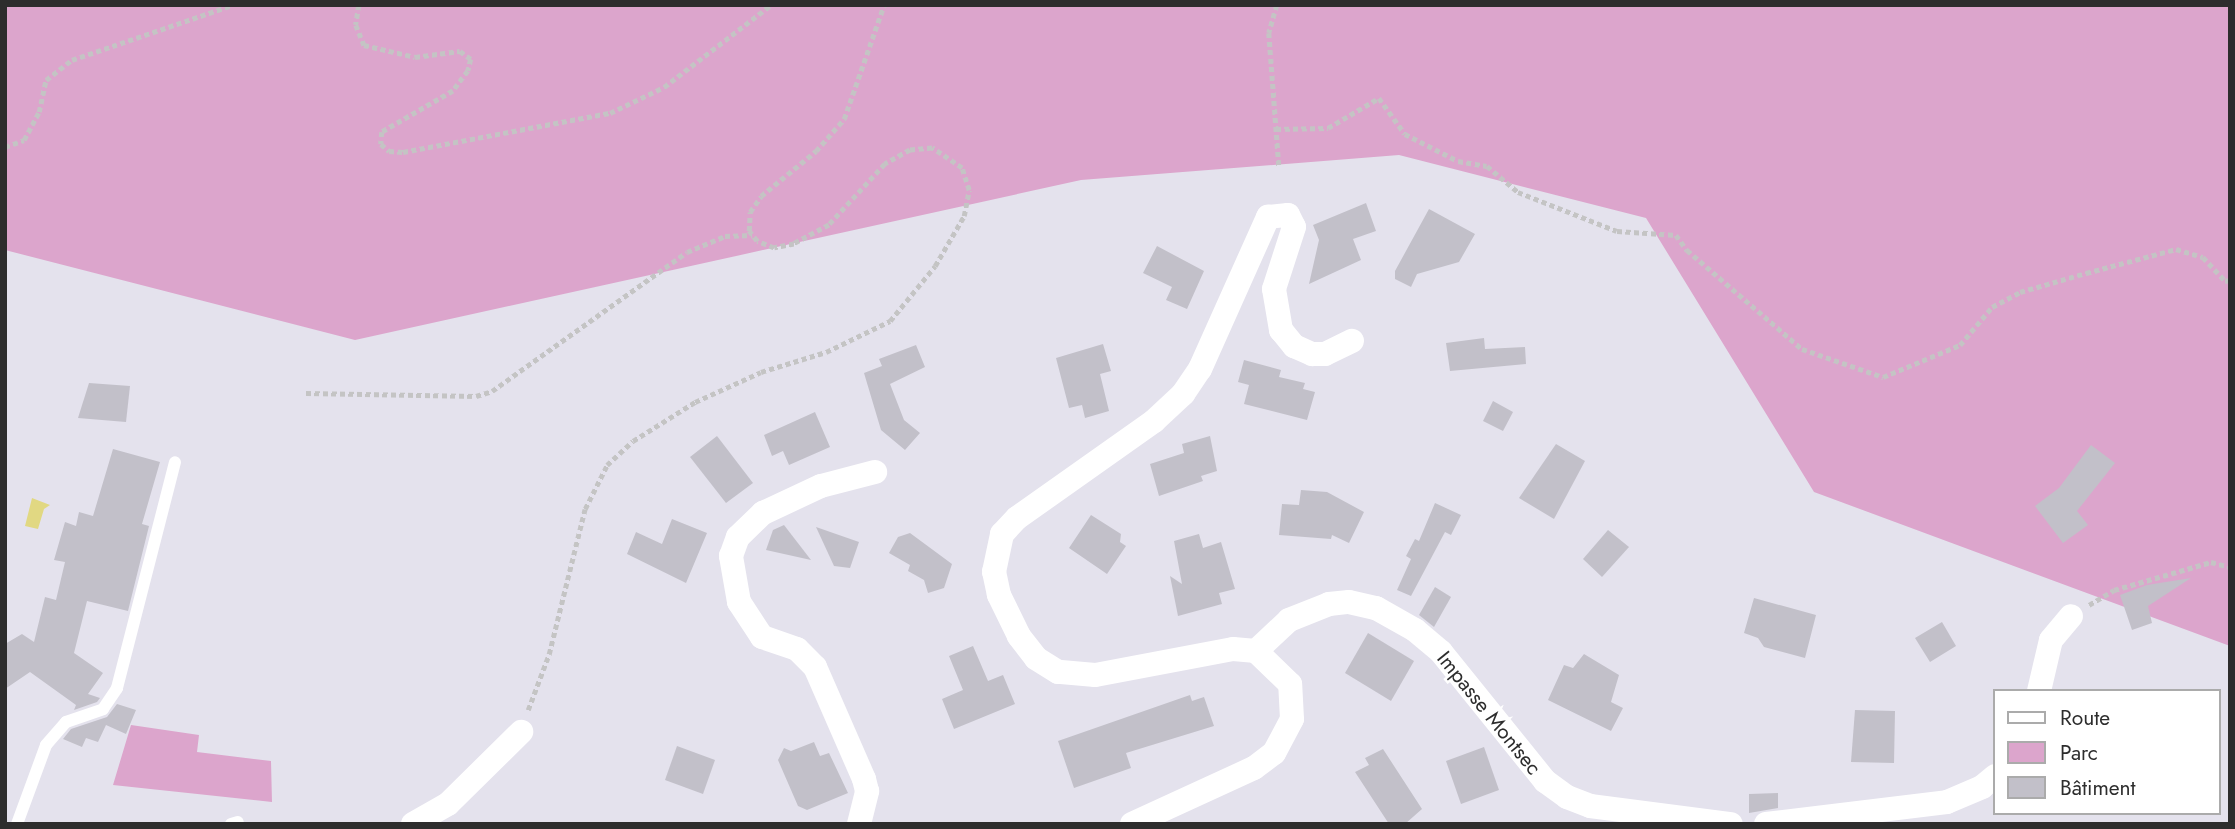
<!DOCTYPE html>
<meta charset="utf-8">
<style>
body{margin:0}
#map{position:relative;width:2235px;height:829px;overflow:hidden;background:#e4e2ed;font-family:Jost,sans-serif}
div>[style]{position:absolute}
.green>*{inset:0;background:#dca5cc}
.water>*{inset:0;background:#e1d882}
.building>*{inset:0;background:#c2c0c9}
.path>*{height:4.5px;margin-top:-2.25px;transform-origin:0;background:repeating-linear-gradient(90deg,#c4c4c4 0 5px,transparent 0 8.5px)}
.service>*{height:12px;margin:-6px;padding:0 6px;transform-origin:6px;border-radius:6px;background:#fff}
.minor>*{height:24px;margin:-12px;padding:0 12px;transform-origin:12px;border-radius:12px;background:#fff}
span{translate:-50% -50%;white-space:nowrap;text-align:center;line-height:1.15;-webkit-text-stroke:5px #fff;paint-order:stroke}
.street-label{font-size:21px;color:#2d2d2d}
.frame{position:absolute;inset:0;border:7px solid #2d2d2d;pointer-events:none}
.legend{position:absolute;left:1993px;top:689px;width:228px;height:126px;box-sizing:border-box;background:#fff;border:2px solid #ababab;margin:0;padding:9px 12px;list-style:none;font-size:21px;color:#2d2d2d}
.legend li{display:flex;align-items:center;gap:14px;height:35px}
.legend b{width:35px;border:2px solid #ababab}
</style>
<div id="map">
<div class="green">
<i style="clip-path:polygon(5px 5px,2230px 5px,2230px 646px,1814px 492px,1646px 218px,1399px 155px,1081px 180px,355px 340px,5px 250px)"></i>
<i style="clip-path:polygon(131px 725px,199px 735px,197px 752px,271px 761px,272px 802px,113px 785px)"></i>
</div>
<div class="water">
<i style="clip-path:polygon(32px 498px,50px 505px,44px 509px,38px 529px,25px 526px)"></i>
</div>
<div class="building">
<i style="clip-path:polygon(1366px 203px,1376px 231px,1353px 239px,1361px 260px,1309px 284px,1319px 240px,1313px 225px)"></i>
<i style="clip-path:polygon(1429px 209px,1475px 234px,1459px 262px,1417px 274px,1411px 287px,1395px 279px,1395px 271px)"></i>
<i style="clip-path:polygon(1157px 246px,1204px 271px,1187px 309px,1166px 300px,1172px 287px,1143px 273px)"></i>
<i style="clip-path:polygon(1484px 338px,1485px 349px,1525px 347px,1526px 364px,1450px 371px,1446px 343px)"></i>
<i style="clip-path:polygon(1103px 344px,1111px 371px,1100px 374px,1109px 411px,1085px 418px,1082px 405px,1069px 408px,1056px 358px)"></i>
<i style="clip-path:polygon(916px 345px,925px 367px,890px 384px,904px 420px,920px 433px,905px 450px,881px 430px,864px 373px,882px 366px,879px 359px)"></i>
<i style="clip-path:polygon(1244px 360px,1281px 370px,1279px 377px,1305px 383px,1303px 389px,1315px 392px,1307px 420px,1244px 404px,1249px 385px,1238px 382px)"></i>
<i style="clip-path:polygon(89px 383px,130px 386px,126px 422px,78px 418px)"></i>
<i style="clip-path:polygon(1493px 401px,1513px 412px,1503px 431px,1483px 421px)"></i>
<i style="clip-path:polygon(815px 412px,830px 447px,789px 465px,783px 451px,772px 456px,764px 435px)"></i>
<i style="clip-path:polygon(717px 436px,753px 483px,726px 503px,690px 457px)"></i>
<i style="clip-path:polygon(1210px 436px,1217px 471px,1201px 476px,1203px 481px,1159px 496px,1150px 464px,1184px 453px,1182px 444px)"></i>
<i style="clip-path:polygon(1556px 444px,1585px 461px,1554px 519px,1519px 498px)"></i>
<i style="clip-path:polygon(2091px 445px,2115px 463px,2077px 511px,2088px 525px,2063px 543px,2035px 506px,2059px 488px)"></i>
<i style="clip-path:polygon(113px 449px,160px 462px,142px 524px,149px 526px,128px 611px,87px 601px,74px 653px,103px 673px,88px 694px,100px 698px,97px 702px,74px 710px,76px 705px,30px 672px,5px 689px,5px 644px,22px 634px,34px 642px,45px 597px,56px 600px,65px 562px,54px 560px,65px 522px,76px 526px,79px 512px,93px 516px)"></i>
<i style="clip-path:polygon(1301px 490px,1327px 492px,1364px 512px,1349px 543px,1332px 535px,1331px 539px,1279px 535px,1282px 504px,1299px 505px)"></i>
<i style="clip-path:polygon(1435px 503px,1461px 515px,1451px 535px,1445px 532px,1411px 596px,1397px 590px,1411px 559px,1406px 556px,1415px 539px,1419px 541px)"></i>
<i style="clip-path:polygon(1091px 515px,1121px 534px,1120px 542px,1126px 546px,1107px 574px,1069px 548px)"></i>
<i style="clip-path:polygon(672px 519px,707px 533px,686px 583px,627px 554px,636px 532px,662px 544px)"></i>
<i style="clip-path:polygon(784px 525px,811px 560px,766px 550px,773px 530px)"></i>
<i style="clip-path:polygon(816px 527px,859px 542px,850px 568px,834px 566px)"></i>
<i style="clip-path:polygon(1608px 530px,1629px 547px,1602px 577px,1583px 559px)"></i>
<i style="clip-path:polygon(910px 533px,952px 564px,944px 588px,928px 593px,924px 580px,908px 571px,910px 565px,889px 553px,898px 537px)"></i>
<i style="clip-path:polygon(1199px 534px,1203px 548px,1221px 542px,1235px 589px,1219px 593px,1222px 604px,1178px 616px,1170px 576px,1182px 584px,1174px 541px)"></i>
<i style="clip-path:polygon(2191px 578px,2148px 606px,2152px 623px,2132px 630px,2120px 595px,2147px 585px)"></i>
<i style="clip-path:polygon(1435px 587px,1451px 597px,1434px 627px,1419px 615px)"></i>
<i style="clip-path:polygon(1754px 598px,1816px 615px,1805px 658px,1764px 647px,1758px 638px,1744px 633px)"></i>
<i style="clip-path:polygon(1942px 622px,1956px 646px,1930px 662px,1915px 638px)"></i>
<i style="clip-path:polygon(1368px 633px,1414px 661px,1391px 701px,1345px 673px)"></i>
<i style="clip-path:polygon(973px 646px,988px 681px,1003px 675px,1015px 704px,954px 729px,942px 699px,963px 690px,949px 656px)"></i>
<i style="clip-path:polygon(1584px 654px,1619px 675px,1611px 702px,1623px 708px,1611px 731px,1548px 700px,1564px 665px,1573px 668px)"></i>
<i style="clip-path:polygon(1190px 695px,1192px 701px,1204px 697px,1214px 726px,1126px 753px,1131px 768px,1074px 788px,1058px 741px)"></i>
<i style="clip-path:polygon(117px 704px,136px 710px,126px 734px,106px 725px,98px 742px,86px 738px,82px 747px,63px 739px,71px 729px,107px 717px)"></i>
<i style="clip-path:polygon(1855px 710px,1895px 711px,1894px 763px,1851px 762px)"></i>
<i style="clip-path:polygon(814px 742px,820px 756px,829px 753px,848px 793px,807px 810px,798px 806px,778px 760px,784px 748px,791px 751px)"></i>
<i style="clip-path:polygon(677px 746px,715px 760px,703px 794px,665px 780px)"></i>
<i style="clip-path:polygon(1484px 747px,1499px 790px,1461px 804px,1446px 761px)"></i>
<i style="clip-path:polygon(1383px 749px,1422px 809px,1405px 824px,1389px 824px,1355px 772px,1369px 765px,1365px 758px)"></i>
<i style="clip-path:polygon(1778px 793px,1778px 808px,1749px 813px,1749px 794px)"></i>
</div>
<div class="path">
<i style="left:359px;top:5px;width:20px;rotate:99deg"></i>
<i style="left:356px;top:25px;width:22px;rotate:68deg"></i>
<i style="left:364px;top:45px;width:52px;rotate:13.2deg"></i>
<i style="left:415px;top:57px;width:45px;rotate:-7.6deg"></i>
<i style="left:460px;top:51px;width:14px;rotate:36deg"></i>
<i style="left:471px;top:59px;width:12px;rotate:104deg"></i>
<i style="left:468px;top:71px;width:25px;rotate:127deg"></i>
<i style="left:453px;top:91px;width:82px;rotate:150deg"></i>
<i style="left:382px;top:132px;width:12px;rotate:95deg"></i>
<i style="left:381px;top:144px;width:11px;rotate:41deg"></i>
<i style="left:389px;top:151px;width:14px;rotate:4deg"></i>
<i style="left:403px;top:152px;width:211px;rotate:-10.7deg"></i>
<i style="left:610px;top:113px;width:60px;rotate:-25.7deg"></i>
<i style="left:664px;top:87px;width:135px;rotate:-37.5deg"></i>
<i style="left:377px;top:5px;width:9px"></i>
<i style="left:1277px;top:5px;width:29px;rotate:106deg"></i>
<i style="left:1269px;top:33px;width:134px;rotate:85.7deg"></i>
<i style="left:1276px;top:129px;width:52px;rotate:-1.1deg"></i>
<i style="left:1328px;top:128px;width:59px;rotate:-30.5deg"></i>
<i style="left:1379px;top:98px;width:44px;rotate:54.2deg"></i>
<i style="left:1405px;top:134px;width:59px;rotate:27deg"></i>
<i style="left:1458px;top:161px;width:29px;rotate:10deg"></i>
<i style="left:1487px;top:166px;width:40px;rotate:40deg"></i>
<i style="left:1518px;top:192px;width:106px;rotate:21.5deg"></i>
<i style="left:1617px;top:231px;width:59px;rotate:3.9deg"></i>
<i style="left:1676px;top:235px;width:19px;rotate:54deg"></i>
<i style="left:1687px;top:250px;width:152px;rotate:40.7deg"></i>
<i style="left:1802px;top:349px;width:86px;rotate:19.1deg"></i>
<i style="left:1883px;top:377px;width:83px;rotate:-22.6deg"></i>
<i style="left:1960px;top:345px;width:50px;rotate:-49.9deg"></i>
<i style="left:1992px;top:307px;width:32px;rotate:-28deg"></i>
<i style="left:2020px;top:292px;width:69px;rotate:-16.1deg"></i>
<i style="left:2086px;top:273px;width:93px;rotate:-14.9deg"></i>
<i style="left:2176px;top:249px;width:28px;rotate:17deg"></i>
<i style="left:2203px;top:257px;width:33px;rotate:47deg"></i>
<i style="left:2225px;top:281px;width:5px;rotate:-11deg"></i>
<i style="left:5px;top:147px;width:20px;rotate:-20deg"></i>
<i style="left:24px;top:140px;width:32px;rotate:-62deg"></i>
<i style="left:39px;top:112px;width:33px;rotate:-78deg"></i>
<i style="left:46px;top:80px;width:33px;rotate:-38deg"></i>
<i style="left:72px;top:60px;width:170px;rotate:-18.9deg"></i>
<i style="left:306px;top:393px;width:170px;rotate:1deg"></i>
<i style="left:476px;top:396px;width:17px;rotate:-17deg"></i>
<i style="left:492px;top:391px;width:239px;rotate:-35.5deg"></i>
<i style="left:687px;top:252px;width:41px;rotate:-22.8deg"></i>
<i style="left:725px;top:236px;width:27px;rotate:-2deg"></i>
<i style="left:2089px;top:605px;width:29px;rotate:-31deg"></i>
<i style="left:2114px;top:590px;width:101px;rotate:-16.1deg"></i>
<i style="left:2211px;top:562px;width:20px;rotate:15deg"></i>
<i style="left:528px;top:710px;width:60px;rotate:-69.4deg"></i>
<i style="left:549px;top:654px;width:149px;rotate:-76.1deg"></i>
<i style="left:585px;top:509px;width:49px;rotate:-63.4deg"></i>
<i style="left:607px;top:465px;width:35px;rotate:-43deg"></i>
<i style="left:633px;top:441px;width:73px;rotate:-32.2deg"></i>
<i style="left:695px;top:402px;width:72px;rotate:-24.4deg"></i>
<i style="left:761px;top:372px;width:68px;rotate:-17.1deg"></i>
<i style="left:826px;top:352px;width:71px;rotate:-25.8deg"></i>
<i style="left:890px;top:321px;width:71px;rotate:-50.7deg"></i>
<i style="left:935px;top:266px;width:58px;rotate:-59.9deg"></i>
<i style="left:964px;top:216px;width:26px;rotate:-79deg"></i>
<i style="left:969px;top:190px;width:23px;rotate:-108deg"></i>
<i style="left:962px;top:168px;width:36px;rotate:-146deg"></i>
<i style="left:932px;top:148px;width:22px;rotate:175deg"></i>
<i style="left:910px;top:150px;width:29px;rotate:151deg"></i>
<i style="left:885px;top:164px;width:83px;rotate:132.6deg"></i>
<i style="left:829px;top:225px;width:40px;rotate:152deg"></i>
<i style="left:794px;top:244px;width:20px;rotate:169deg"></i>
<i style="left:774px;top:248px;width:18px;rotate:-158deg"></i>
<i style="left:757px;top:241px;width:13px;rotate:-129deg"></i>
<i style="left:749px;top:231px;width:19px;rotate:-87deg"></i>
<i style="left:750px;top:212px;width:19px;rotate:-55deg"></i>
<i style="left:761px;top:196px;width:71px;rotate:-39.3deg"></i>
<i style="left:816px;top:151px;width:43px;rotate:-48.8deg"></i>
<i style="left:844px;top:119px;width:121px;rotate:-70.7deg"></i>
</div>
<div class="service">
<i style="left:17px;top:824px;width:84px;rotate:-69.8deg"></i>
<i style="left:46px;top:745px;width:30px;rotate:-49deg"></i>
<i style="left:66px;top:722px;width:39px;rotate:-19deg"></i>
<i style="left:103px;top:709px;width:25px;rotate:-56deg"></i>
<i style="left:117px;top:688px;width:233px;rotate:-75.6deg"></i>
<i style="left:231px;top:824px;width:7px;rotate:-16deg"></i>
</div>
<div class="minor">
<i style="left:1256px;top:651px;width:45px;rotate:-43.2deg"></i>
<i style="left:1289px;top:620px;width:43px;rotate:-21.8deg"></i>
<i style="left:1329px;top:604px;width:20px;rotate:-6deg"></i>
<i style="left:1349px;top:602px;width:28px;rotate:13deg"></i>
<i style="left:1376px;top:608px;width:45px;rotate:29.4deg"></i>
<i style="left:1415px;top:630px;width:34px;rotate:40deg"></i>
<i style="left:1441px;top:652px;width:166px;rotate:51.1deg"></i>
<i style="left:1545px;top:781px;width:27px;rotate:36deg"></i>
<i style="left:1567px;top:797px;width:25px;rotate:21deg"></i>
<i style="left:1590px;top:806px;width:142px;rotate:7.3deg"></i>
<i style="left:2039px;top:691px;width:52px;rotate:-76.8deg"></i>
<i style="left:2051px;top:640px;width:31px;rotate:-50deg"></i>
<i style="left:413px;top:824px;width:40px;rotate:-29.7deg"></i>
<i style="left:448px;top:804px;width:103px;rotate:-44.6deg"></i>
<i style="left:859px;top:824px;width:34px;rotate:-76deg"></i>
<i style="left:867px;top:791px;width:12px;rotate:-104deg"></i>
<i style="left:864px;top:779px;width:122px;rotate:-113.6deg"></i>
<i style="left:815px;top:667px;width:25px;rotate:-135deg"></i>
<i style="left:797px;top:649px;width:37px;rotate:-161deg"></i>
<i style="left:762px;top:637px;width:42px;rotate:-123.3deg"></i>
<i style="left:739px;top:602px;width:47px;rotate:-99.9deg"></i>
<i style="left:731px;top:556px;width:20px;rotate:-70deg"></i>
<i style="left:738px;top:537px;width:35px;rotate:-44deg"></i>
<i style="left:763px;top:513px;width:64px;rotate:-25deg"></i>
<i style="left:821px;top:486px;width:56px;rotate:-14.5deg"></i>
<i style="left:1132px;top:824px;width:134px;rotate:-24.7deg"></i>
<i style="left:1254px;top:768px;width:25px;rotate:-37deg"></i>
<i style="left:1274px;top:753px;width:38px;rotate:-62deg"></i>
<i style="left:1292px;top:719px;width:35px;rotate:-93deg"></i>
<i style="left:1290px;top:684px;width:47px;rotate:-135.9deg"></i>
<i style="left:1256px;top:651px;width:23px;rotate:-175deg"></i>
<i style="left:1233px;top:649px;width:140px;rotate:169.3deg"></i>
<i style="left:1095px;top:675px;width:37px;rotate:-175deg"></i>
<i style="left:1058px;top:672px;width:26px;rotate:-148deg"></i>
<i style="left:1036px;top:658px;width:28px;rotate:-128deg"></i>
<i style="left:1019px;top:636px;width:46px;rotate:-116deg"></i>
<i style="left:999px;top:595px;width:24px;rotate:-102deg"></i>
<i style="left:994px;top:572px;width:39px;rotate:-78deg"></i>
<i style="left:1002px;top:534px;width:22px;rotate:-47deg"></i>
<i style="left:1017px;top:518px;width:168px;rotate:-35.3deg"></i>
<i style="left:1154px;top:421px;width:40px;rotate:-43deg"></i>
<i style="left:1183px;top:394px;width:30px;rotate:-56deg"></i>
<i style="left:1200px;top:369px;width:167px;rotate:-65.9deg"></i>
<i style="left:1268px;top:217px;width:20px;rotate:-6deg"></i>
<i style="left:1288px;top:215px;width:13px;rotate:63deg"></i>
<i style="left:1294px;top:227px;width:65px;rotate:107.9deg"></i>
<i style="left:1274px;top:289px;width:42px;rotate:80.3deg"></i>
<i style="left:1281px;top:330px;width:21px;rotate:51deg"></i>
<i style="left:1294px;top:346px;width:20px;rotate:24deg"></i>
<i style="left:1312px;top:354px;width:13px"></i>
<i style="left:1325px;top:354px;width:30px;rotate:-26deg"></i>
<i style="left:1766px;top:824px;width:182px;rotate:-6.9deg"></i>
<i style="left:1947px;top:802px;width:38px;rotate:-23deg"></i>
<i style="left:1982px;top:787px;width:17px;rotate:-40deg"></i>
</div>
<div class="street-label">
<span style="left:1489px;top:713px;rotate:51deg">Impasse Montsec</span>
</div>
<div class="frame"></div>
<ul class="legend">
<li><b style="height:9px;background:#fff"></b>Route</li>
<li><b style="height:19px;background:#dca5cc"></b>Parc</li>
<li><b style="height:19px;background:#c2c0c9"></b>Bâtiment</li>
</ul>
</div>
